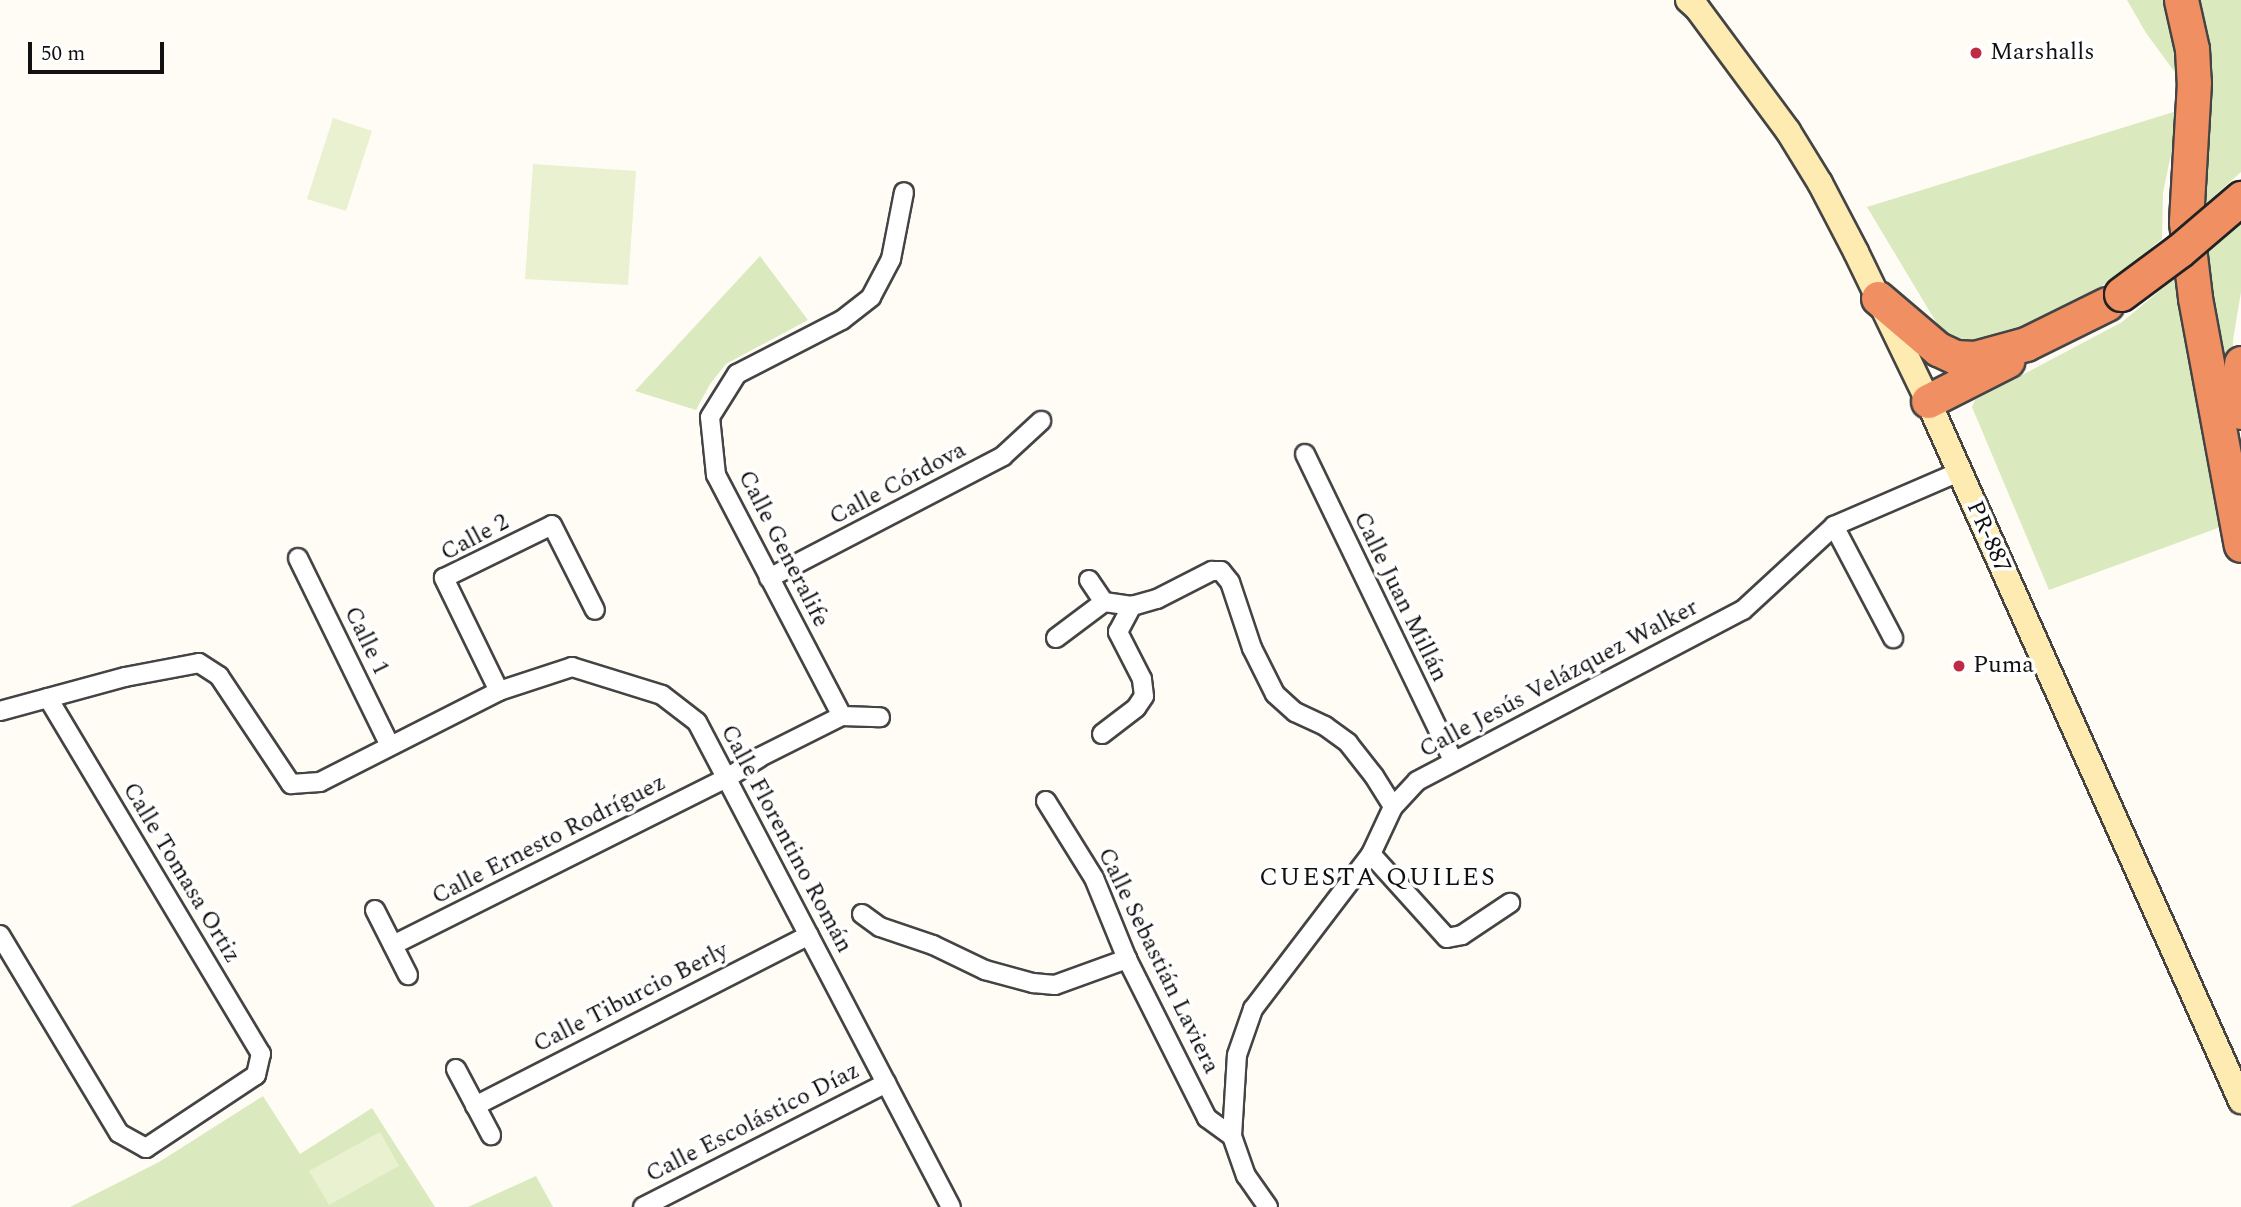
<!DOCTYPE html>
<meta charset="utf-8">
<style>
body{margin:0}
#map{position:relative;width:2241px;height:1207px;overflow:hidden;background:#fffcf5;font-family:Spectral,serif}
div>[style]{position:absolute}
.green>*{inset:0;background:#daeabe}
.pitch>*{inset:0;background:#eaf1d0}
.roads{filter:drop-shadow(2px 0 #444) drop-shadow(-2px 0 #444) drop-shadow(0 2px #444) drop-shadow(0 -2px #444)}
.street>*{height:18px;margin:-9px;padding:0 9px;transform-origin:9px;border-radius:9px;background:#fff}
.secondary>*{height:24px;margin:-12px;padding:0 12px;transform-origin:12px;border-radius:12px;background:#fdebb2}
.highway>*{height:33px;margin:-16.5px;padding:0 16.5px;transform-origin:16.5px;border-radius:16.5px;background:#f09062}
.bridges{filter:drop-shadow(2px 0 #222) drop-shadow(-2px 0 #222) drop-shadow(0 2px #222) drop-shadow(0 -2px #222)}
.highway-bridge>*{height:33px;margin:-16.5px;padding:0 16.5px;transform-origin:16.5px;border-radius:16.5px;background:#f09062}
.dots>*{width:19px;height:19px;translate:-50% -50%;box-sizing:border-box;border:4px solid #fff;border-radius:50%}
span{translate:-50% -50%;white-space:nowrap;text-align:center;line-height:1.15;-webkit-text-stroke:7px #fff;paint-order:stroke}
.poi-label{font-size:24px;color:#111}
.left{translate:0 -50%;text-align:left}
.street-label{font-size:24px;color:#111}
.neighbourhood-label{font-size:26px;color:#111;letter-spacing:2px}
.scale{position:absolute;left:28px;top:42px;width:136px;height:32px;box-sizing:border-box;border:4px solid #111;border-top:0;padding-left:9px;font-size:21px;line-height:24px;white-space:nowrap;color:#111;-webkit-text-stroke:5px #fff;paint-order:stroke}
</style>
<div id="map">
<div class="green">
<i style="clip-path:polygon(2127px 0,2168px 0,2182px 82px,2146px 33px)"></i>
<i style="clip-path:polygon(2198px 0,2241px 0,2241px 172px,2200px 209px,2209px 63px)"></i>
<i style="clip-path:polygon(2180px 110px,2163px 193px,2162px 239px,2110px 281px,2016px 335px,1984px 348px,1945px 337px,1867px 207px)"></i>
<i style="clip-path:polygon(2241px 222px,2241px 292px,2233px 340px,2232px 403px,2212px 306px,2206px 253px)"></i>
<i style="clip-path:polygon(760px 256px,808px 320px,726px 364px,710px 384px,696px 410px,635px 391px)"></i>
<i style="clip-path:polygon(2175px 278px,2226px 525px,2049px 590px,1972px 407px,1975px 400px,2122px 322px)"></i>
<i style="clip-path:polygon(263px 1096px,300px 1154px,372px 1108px,435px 1207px,70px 1207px,159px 1162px)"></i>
<i style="clip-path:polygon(536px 1176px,553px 1207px,468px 1207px)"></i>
</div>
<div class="pitch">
<i style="clip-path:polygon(333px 118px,372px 131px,346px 211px,307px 199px)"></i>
<i style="clip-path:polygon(533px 164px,636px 171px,628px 285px,525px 279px)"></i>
<i style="clip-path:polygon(380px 1132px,399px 1166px,329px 1205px,309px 1171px)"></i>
</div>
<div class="roads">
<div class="street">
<i style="left:1305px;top:454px;width:340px;rotate:64.2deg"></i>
<i style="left:1834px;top:526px;width:127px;rotate:62.2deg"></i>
<i style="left:298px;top:558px;width:209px;rotate:63.9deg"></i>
<i style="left:769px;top:578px;width:264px;rotate:-27.5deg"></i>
<i style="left:1003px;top:456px;width:52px;rotate:-42.6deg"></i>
<i style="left:1089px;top:580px;width:27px;rotate:56deg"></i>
<i style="left:1056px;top:638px;width:60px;rotate:-36.9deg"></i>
<i style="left:1104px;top:602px;width:28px;rotate:8deg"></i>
<i style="left:1132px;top:606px;width:26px;rotate:-16deg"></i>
<i style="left:1157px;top:599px;width:62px;rotate:-27deg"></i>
<i style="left:1212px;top:571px;width:9px"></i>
<i style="left:1221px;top:571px;width:14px;rotate:51deg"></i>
<i style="left:1230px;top:582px;width:70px;rotate:71.6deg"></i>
<i style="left:1252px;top:648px;width:51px;rotate:63.4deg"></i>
<i style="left:1275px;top:694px;width:27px;rotate:42deg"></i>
<i style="left:1295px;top:712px;width:33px;rotate:25deg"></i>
<i style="left:1325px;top:726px;width:29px;rotate:36deg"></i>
<i style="left:1348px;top:743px;width:42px;rotate:51.8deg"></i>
<i style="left:1374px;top:776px;width:36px;rotate:58deg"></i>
<i style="left:499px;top:691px;width:126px;rotate:-116deg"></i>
<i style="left:444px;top:578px;width:120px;rotate:-26.1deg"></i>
<i style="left:552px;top:525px;width:95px;rotate:63.2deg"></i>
<i style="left:0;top:711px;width:130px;rotate:-15.2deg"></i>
<i style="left:125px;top:677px;width:75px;rotate:-10.7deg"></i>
<i style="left:199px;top:663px;width:24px;rotate:33deg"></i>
<i style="left:219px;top:676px;width:130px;rotate:56.3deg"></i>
<i style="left:291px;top:784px;width:29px;rotate:-4deg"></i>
<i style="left:320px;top:782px;width:201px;rotate:-26.9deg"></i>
<i style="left:499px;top:691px;width:77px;rotate:-18.2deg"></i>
<i style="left:572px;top:667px;width:94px;rotate:17.3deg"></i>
<i style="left:662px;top:695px;width:44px;rotate:37.6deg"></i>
<i style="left:697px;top:722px;width:547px;rotate:62.36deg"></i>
<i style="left:842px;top:716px;width:272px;rotate:-117.6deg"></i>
<i style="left:716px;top:475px;width:58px;rotate:-95.9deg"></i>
<i style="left:710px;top:417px;width:51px;rotate:-57.9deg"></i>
<i style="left:737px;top:374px;width:118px;rotate:-27.2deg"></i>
<i style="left:842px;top:320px;width:37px;rotate:-38deg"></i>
<i style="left:871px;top:297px;width:43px;rotate:-62.2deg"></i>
<i style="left:891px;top:259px;width:68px;rotate:-79deg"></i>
<i style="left:1102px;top:734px;width:43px;rotate:-37.4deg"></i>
<i style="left:1136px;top:708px;width:14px;rotate:-56deg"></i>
<i style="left:1144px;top:696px;width:17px;rotate:-97deg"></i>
<i style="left:1142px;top:679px;width:53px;rotate:-117.1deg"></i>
<i style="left:1118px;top:632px;width:30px;rotate:-62deg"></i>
<i style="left:1046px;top:801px;width:91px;rotate:58.1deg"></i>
<i style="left:1094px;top:878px;width:87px;rotate:67.8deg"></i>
<i style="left:1127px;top:959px;width:178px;rotate:63.3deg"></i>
<i style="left:1207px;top:1118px;width:31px;rotate:36deg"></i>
<i style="left:1371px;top:854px;width:113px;rotate:47.9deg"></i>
<i style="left:1447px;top:938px;width:15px;rotate:-11deg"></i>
<i style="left:1462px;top:935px;width:58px;rotate:-33.7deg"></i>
<i style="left:375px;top:910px;width:73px;rotate:63.1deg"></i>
<i style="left:862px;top:914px;width:22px;rotate:36deg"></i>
<i style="left:880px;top:927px;width:56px;rotate:18.8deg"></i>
<i style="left:933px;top:945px;width:58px;rotate:25.7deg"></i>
<i style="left:985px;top:970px;width:50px;rotate:15.2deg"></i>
<i style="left:1033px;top:983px;width:22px;rotate:5deg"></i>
<i style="left:1055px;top:985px;width:77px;rotate:-19.9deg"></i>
<i style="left:0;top:935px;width:231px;rotate:59deg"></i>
<i style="left:119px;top:1133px;width:31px;rotate:29deg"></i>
<i style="left:146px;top:1148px;width:132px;rotate:-33.6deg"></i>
<i style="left:256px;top:1075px;width:22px;rotate:-77deg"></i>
<i style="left:261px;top:1054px;width:415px;rotate:-120.9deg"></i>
<i style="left:393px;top:945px;width:373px;rotate:-26.6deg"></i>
<i style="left:727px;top:778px;width:39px;rotate:-32deg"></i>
<i style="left:760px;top:757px;width:92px;rotate:-26.6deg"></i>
<i style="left:842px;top:716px;width:38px;rotate:2deg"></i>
<i style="left:456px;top:1069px;width:75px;rotate:62.1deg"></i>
<i style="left:475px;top:1106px;width:375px;rotate:-27.1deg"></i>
<i style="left:643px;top:1207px;width:273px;rotate:-27deg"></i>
<i style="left:1268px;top:1207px;width:38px;rotate:-125deg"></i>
<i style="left:1246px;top:1176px;width:42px;rotate:-109.3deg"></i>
<i style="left:1232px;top:1136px;width:81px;rotate:-86.5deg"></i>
<i style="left:1237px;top:1055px;width:49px;rotate:-70.8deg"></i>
<i style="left:1253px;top:1009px;width:195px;rotate:-52.7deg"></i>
<i style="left:1371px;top:854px;width:52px;rotate:-64.9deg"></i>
<i style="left:1393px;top:807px;width:35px;rotate:-47deg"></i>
<i style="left:1417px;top:781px;width:368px;rotate:-27.7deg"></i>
<i style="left:1743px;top:610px;width:124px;rotate:-42.7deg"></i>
<i style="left:1834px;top:526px;width:136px;rotate:-23.4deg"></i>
</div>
<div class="secondary">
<i style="left:1688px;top:0;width:12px;rotate:42deg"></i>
<i style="left:1697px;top:8px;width:153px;rotate:53.5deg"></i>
<i style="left:1788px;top:131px;width:61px;rotate:58.4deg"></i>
<i style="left:1820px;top:183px;width:78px;rotate:62.4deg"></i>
<i style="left:1856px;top:252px;width:165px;rotate:64.2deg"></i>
<i style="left:1928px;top:401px;width:767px;rotate:65.91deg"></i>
</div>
<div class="highway">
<i style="left:2181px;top:0;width:50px;rotate:77.3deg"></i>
<i style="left:2192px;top:49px;width:33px;rotate:87deg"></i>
<i style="left:2194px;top:82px;width:140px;rotate:93.3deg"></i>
<i style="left:2186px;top:222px;width:77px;rotate:83.2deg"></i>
<i style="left:2195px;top:298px;width:251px;rotate:79.5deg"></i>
<i style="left:1878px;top:298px;width:79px;rotate:40.4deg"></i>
<i style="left:1938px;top:349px;width:19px;rotate:25deg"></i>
<i style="left:1955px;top:357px;width:20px;rotate:3deg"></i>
<i style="left:1975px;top:358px;width:53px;rotate:-15.4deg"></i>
<i style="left:2026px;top:344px;width:90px;rotate:-26.3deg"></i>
<i style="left:2241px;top:363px;width:49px;rotate:90deg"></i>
<i style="left:1928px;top:401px;width:89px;rotate:-26.9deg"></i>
</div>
</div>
<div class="bridges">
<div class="highway-bridge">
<i style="left:2121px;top:294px;width:72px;rotate:-36.6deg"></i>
<i style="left:2179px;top:251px;width:82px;rotate:-40.5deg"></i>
</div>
</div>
<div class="dots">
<i style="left:1976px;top:53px;background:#bf2b45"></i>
<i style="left:1959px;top:666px;background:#bf2b45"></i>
</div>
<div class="poi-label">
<span class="left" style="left:1990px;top:53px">Marshalls</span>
<span class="left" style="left:1973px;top:666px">Puma</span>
</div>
<div class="street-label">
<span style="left:898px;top:484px;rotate:-28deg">Calle Córdova</span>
<span style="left:1988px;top:537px;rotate:66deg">PR-887</span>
<span style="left:475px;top:538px;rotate:-28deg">Calle 2</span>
<span style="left:783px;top:549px;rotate:63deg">Calle Generalife</span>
<span style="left:1400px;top:597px;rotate:64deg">Calle Juan Millán</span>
<span style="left:366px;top:641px;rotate:64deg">Calle 1</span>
<span style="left:1559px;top:679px;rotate:-28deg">Calle Jesús Velázquez Walker</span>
<span style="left:786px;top:839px;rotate:62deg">Calle Florentino Román</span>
<span style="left:549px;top:840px;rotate:-27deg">Calle Ernesto Rodríguez</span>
<span style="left:181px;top:873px;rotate:59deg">Calle Tomasa Ortiz</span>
<span style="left:1158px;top:961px;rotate:64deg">Calle Sebastián Laviera</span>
<span style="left:631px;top:998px;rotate:-27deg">Calle Tiburcio Berly</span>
<span style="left:753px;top:1123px;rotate:-27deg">Calle Escolástico Díaz</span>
</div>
<div class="neighbourhood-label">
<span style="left:1378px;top:878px">CUESTA QUILES</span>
</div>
<div class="scale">50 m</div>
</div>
